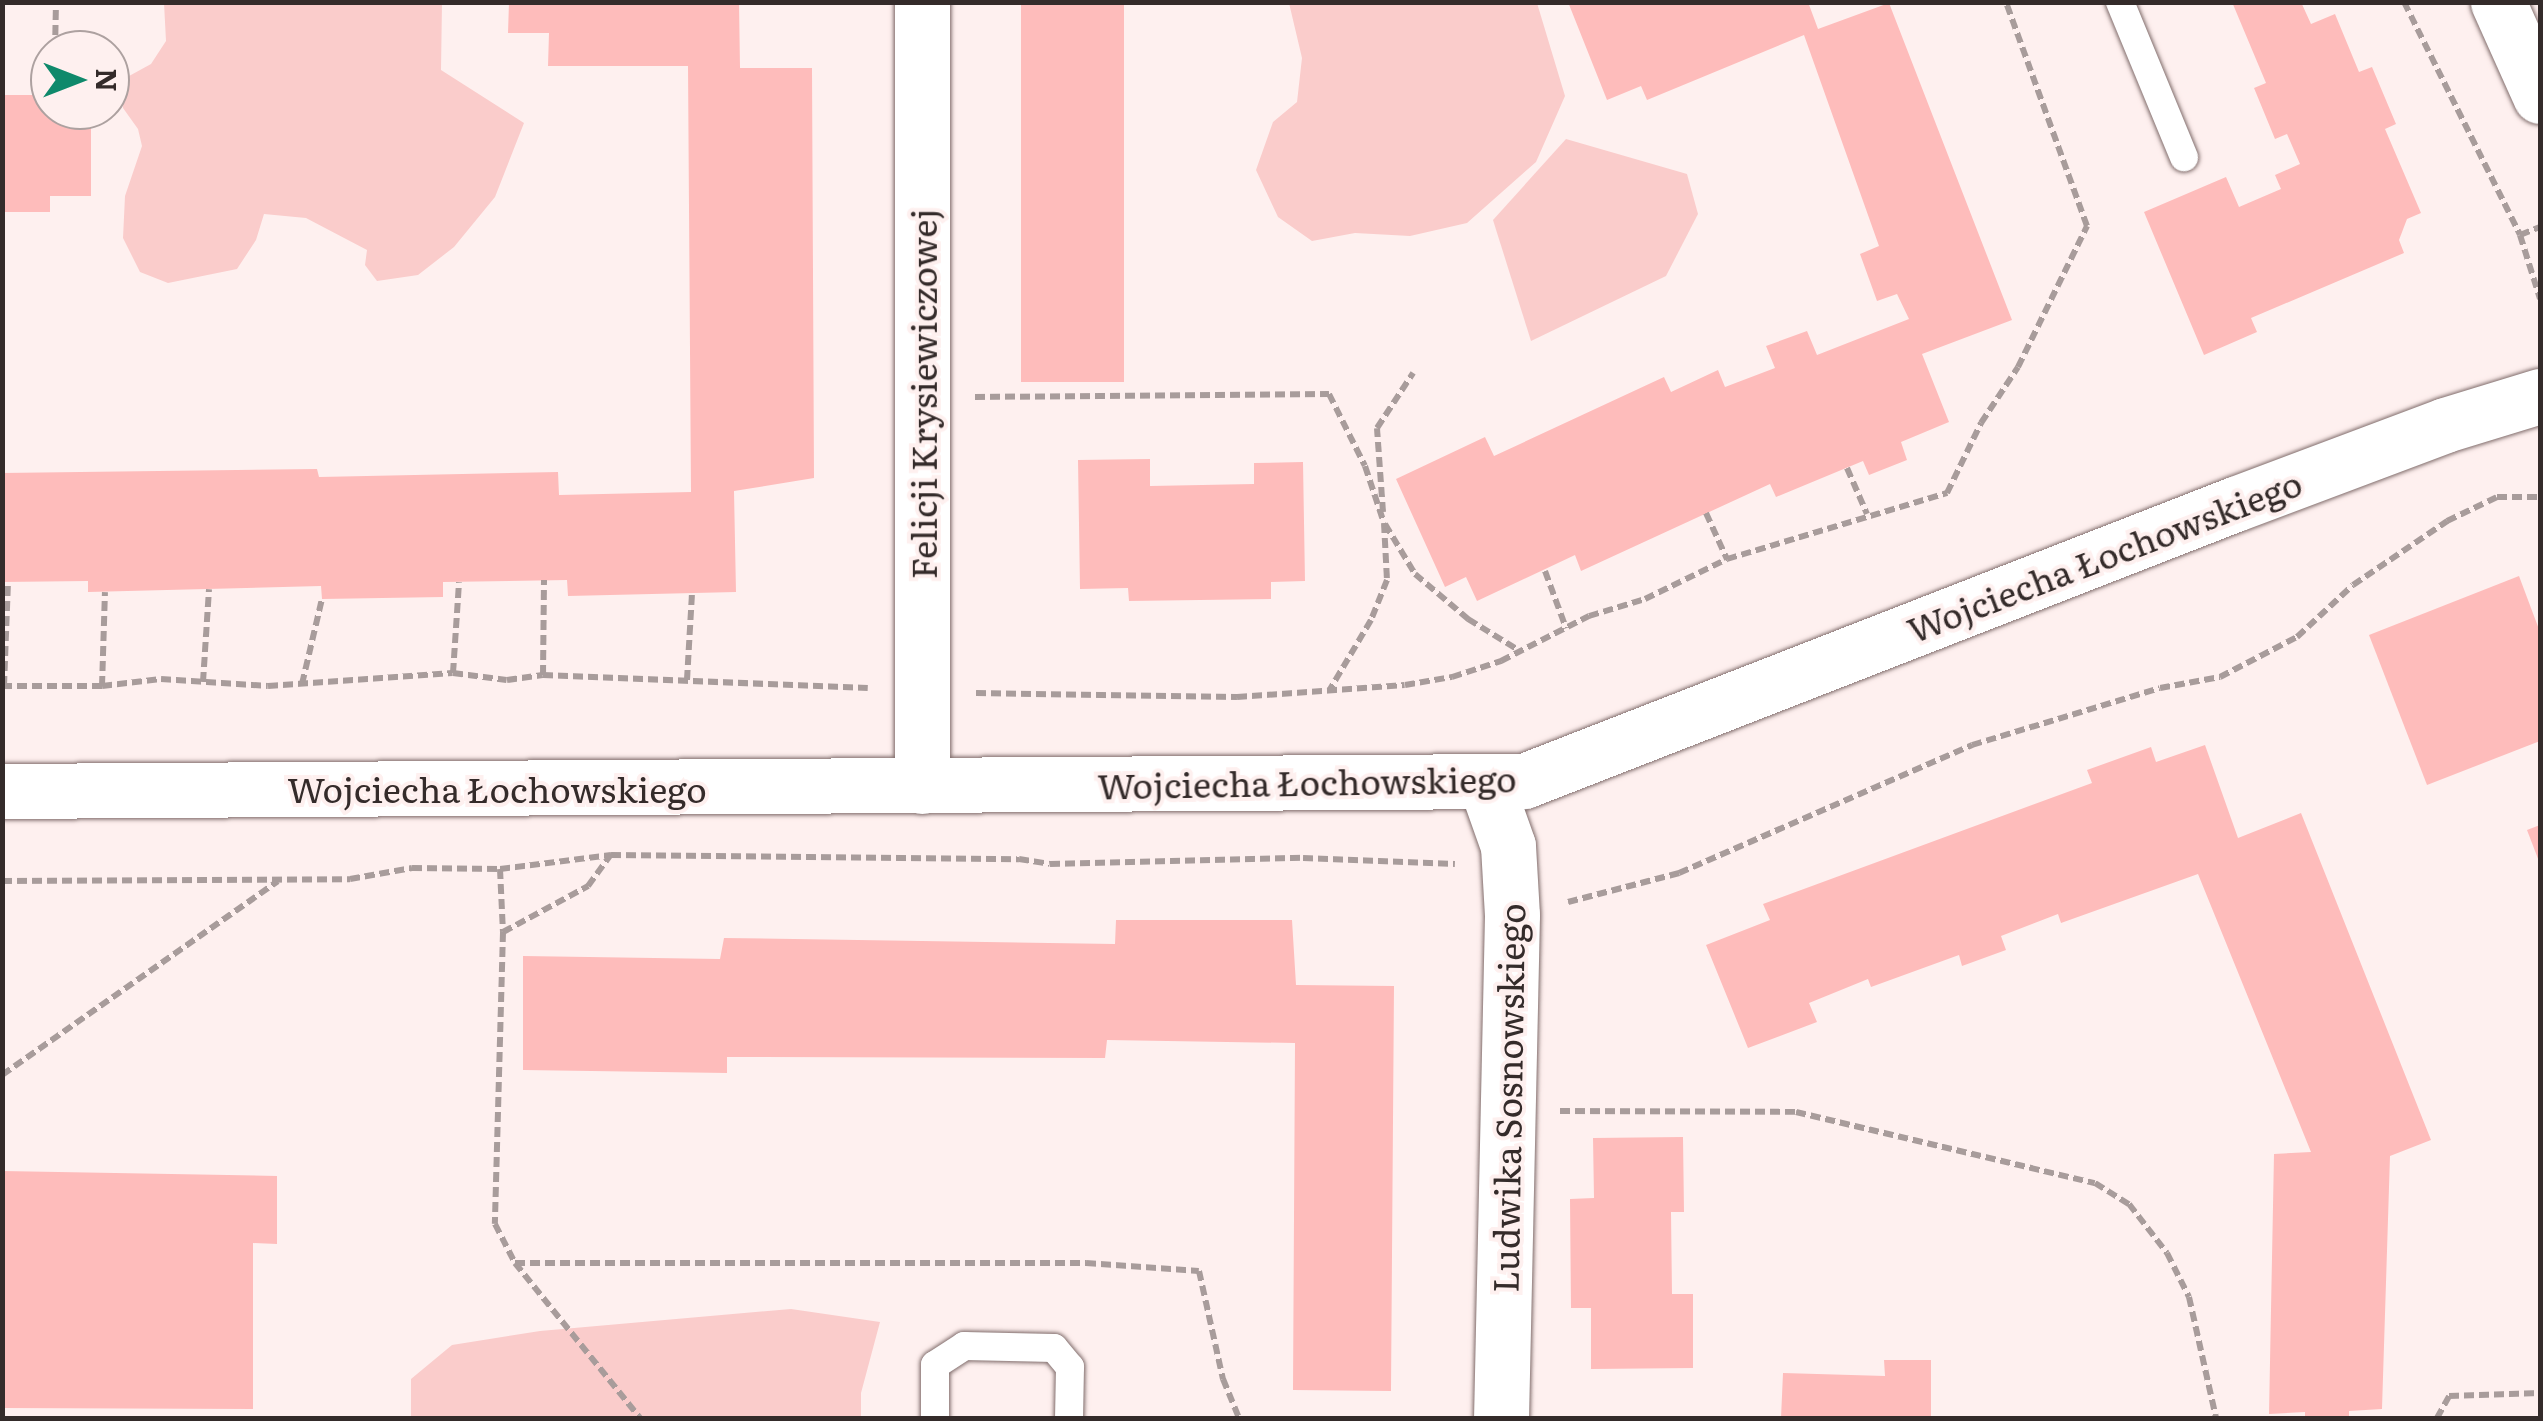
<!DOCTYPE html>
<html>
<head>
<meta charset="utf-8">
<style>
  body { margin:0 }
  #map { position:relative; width:2543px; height:1421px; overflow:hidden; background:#fef0ef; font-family:Literata,serif }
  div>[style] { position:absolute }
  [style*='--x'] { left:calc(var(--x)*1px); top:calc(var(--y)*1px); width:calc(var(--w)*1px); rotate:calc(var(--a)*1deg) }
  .green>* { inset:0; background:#facccb }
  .building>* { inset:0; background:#febcbb; transform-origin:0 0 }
  .path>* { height:6px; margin-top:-3px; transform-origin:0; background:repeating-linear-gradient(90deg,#a89c9b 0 10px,transparent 0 15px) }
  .roads { filter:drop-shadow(0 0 2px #816d6c) drop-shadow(0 0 2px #816d6c) }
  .lane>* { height:28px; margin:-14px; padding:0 14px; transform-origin:14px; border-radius:14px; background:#fff }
  .street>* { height:55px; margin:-27.5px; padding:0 27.5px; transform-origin:27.5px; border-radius:27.5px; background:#fff }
  .secondary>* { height:55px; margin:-27.5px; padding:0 27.5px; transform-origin:27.5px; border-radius:27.5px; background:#fff }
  span { translate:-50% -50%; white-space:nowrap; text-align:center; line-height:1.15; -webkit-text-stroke:8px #fef0ef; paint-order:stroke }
  .street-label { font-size:35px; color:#342b2a }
  .frame { position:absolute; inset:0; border:5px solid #342b2a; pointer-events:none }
  .north { position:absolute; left:30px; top:30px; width:100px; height:100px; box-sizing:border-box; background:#fef0ef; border:2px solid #ada1a0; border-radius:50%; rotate:90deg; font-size:28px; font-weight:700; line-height:40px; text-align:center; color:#342b2a }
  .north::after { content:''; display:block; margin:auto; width:35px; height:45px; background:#0f896b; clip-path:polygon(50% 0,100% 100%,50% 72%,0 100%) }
</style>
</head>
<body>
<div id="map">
  <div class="green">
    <i style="clip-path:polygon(164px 3px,442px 3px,441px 70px,524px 123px,495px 197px,454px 247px,418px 275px,377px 281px,365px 265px,367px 250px,306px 218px,264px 214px,256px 240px,237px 269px,168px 283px,140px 272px,123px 238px,125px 196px,142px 146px,138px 129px,123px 108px,120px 81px,151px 64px,166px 41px)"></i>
    <i style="clip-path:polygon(1289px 3px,1537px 3px,1565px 96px,1536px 162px,1467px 223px,1410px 236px,1355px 233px,1312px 241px,1278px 217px,1256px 170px,1273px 122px,1297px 102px,1302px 58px)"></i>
    <i style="clip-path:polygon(1566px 139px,1687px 174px,1698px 214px,1666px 276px,1531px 341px,1493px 220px)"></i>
    <i style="clip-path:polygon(791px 1309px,880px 1322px,861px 1393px,861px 1418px,411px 1418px,411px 1379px,452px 1345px,540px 1331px)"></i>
  </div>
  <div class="building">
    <i style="clip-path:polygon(509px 2px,739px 2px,740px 68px,812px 68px,814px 478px,734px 491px,736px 592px,568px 596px,567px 580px,443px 582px,443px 597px,322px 599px,321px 586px,88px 592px,88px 581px,2px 582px,2px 473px,317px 469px,319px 477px,558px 472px,559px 495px,691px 492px,688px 66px,548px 66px,549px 33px,508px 33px)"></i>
    <i style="left:1021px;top:2px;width:103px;height:380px"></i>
    <i style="clip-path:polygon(1568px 2px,1808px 2px,1818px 29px,1889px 3px,2012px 320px,1922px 354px,1949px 422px,1901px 442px,1907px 460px,1869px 475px,1863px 461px,1776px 497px,1770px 484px,1581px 571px,1575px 555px,1477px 601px,1466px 577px,1445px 587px,1396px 479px,1485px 437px,1494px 456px,1664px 377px,1671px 392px,1718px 370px,1725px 387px,1775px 368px,1766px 346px,1807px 331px,1817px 355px,1909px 319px,1897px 294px,1877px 301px,1860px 254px,1879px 246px,1804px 35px,1647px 100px,1641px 86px,1607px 100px)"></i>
    <i style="clip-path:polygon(2232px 2px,2301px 2px,2311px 24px,2335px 14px,2359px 72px,2372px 67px,2396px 124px,2385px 129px,2421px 213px,2407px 219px,2399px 240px,2404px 253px,2251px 318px,2257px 332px,2204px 355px,2144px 212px,2226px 177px,2239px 207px,2281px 189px,2275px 175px,2300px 164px,2287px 134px,2275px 139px,2254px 88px,2266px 83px)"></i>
    <i style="clip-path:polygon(2px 95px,50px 95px,50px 110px,91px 110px,91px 196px,50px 196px,50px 212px,2px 212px)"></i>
    <i style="clip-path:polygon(1150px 459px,1150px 486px,1254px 484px,1254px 463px,1303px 462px,1305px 581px,1271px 582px,1271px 599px,1129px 601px,1128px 588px,1080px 589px,1078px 460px)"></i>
    <i style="clip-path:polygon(2519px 576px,2540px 632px,2540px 741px,2427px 785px,2369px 635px)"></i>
    <i style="clip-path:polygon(2205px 745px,2238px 838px,2301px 813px,2431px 1140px,2390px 1156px,2382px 1409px,2349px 1411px,2349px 1418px,2305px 1418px,2305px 1412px,2269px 1414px,2274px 1154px,2311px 1152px,2198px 874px,2061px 923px,2058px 914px,2001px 936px,2006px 950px,1962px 966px,1959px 955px,1871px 987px,1868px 979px,1809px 1003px,1817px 1022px,1748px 1048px,1706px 945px,1770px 920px,1763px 904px,2092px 783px,2087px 770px,2151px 747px,2156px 762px)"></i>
    <i style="clip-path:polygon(2540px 825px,2540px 864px,2527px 830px)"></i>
    <i style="clip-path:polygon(1116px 920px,1292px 920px,1296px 985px,1394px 986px,1391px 1391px,1293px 1390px,1295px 1043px,1107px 1040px,1105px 1058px,727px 1057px,727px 1073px,523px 1070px,523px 956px,720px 959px,724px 938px,1115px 944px)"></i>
    <i style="clip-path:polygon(1683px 1137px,1684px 1212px,1671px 1212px,1672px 1294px,1693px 1294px,1693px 1368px,1591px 1369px,1591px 1308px,1571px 1308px,1570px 1199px,1594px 1198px,1593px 1138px)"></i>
    <i style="clip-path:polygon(2px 1171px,277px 1176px,277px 1244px,253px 1243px,253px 1409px,2px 1408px)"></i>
    <i style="clip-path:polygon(1884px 1360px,1931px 1360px,1931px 1418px,1781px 1418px,1783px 1373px,1885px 1376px)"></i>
  </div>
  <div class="path">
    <i style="--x:2404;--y:2;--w:260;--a:63.5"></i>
    <i style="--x:2520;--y:235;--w:67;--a:72.6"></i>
    <i style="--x:55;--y:50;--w:48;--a:-88.8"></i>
    <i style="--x:40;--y:95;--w:23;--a:-65"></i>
    <i style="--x:2520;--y:235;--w:22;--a:-22"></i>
    <i style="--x:975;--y:397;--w:354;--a:-0.5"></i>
    <i style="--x:1329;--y:394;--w:80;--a:63.4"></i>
    <i style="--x:1365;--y:466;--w:60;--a:71.6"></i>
    <i style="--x:1384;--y:523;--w:57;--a:87"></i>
    <i style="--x:1387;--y:580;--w:43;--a:111.8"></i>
    <i style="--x:1371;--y:620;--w:82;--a:120.6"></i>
    <i style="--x:1847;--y:468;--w:50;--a:66.5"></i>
    <i style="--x:1383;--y:512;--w:84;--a:-94.1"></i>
    <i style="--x:1377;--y:428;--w:66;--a:-56.8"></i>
    <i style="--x:1706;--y:513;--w:51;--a:65.5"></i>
    <i style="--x:1385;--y:524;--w:58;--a:59"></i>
    <i style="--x:1415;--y:574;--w:70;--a:40.3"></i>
    <i style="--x:1468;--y:619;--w:61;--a:31.6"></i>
    <i style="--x:1545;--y:571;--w:61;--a:69.8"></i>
    <i style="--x:453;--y:673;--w:91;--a:-86.2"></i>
    <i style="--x:543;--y:675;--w:95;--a:-89.4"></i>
    <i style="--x:687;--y:680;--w:87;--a:-86.7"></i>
    <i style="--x:203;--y:682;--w:93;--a:-86.3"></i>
    <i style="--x:302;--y:684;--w:87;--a:-76.8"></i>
    <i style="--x:2;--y:686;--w:100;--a:0"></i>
    <i style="--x:102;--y:686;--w:59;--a:-6.8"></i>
    <i style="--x:161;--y:679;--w:107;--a:3.7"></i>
    <i style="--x:268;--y:686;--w:185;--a:-4"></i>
    <i style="--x:453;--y:673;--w:54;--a:7.4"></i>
    <i style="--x:507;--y:680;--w:36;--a:-8"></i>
    <i style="--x:543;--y:675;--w:325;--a:2.3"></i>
    <i style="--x:4;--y:686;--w:104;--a:-87.8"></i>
    <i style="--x:102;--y:686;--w:94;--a:-88.2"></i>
    <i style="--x:976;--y:693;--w:261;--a:0.9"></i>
    <i style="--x:1237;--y:697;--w:168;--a:-4.1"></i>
    <i style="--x:1405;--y:685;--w:48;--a:-9.7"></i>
    <i style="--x:1452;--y:677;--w:52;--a:-18.1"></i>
    <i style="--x:1501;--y:661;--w:99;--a:-27.1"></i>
    <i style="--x:1589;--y:616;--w:59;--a:-16.9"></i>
    <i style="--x:1645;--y:599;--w:91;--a:-26"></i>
    <i style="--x:1727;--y:559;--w:230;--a:-16.7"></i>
    <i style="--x:1947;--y:493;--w:78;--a:-64.1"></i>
    <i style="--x:1981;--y:423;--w:67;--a:-56.5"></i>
    <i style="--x:2018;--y:367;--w:157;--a:-63.9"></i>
    <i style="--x:2087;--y:226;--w:238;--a:-109.9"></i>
    <i style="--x:500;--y:869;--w:63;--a:87.3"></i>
    <i style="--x:503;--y:932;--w:292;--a:91.6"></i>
    <i style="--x:495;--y:1224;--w:44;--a:62.9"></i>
    <i style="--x:515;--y:1263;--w:571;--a:0"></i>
    <i style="--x:1086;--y:1263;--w:113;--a:4"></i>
    <i style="--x:1199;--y:1271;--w:111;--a:77.5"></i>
    <i style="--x:1223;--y:1379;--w:42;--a:67.7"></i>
    <i style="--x:2;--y:881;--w:348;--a:-0.3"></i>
    <i style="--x:350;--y:879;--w:63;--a:-10.1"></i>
    <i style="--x:412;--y:868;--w:88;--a:0.7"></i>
    <i style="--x:500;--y:869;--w:112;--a:-7.2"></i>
    <i style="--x:611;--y:855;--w:408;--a:0.6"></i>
    <i style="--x:1019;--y:859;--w:31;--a:9"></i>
    <i style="--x:1050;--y:864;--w:253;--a:-1.4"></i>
    <i style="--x:1303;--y:858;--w:152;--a:2.3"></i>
    <i style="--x:1568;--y:902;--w:115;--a:-14.6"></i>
    <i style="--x:1679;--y:873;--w:320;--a:-23.6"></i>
    <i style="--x:1972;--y:745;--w:196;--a:-16.9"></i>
    <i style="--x:2160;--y:688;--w:61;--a:-10.4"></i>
    <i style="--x:2220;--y:677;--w:87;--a:-27.5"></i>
    <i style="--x:2297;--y:637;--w:76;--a:-42.9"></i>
    <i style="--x:2353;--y:585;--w:114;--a:-34.2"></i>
    <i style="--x:2447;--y:521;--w:55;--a:-25.6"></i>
    <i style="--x:2497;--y:497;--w:43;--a:0"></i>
    <i style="--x:503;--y:932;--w:97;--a:-28.4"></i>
    <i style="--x:588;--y:886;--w:37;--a:-54"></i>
    <i style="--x:2;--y:1075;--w:337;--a:-35.1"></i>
    <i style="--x:1560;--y:1111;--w:236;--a:0.2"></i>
    <i style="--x:1796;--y:1112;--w:307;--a:13.4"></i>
    <i style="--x:2095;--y:1183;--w:40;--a:32"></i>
    <i style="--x:2129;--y:1204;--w:62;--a:52.2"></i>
    <i style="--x:2167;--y:1253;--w:49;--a:63.4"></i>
    <i style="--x:2189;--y:1297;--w:124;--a:77.4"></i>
    <i style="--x:515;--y:1263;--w:199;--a:51.1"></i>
    <i style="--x:2437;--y:1418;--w:25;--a:-61"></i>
    <i style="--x:2449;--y:1396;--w:91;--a:-1.9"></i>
  </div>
  <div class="roads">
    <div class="lane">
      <i style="--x:2120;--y:2;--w:168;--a:67.6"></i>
      <i style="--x:935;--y:1418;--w:53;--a:-90"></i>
      <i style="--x:935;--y:1365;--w:35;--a:-33"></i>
      <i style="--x:964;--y:1346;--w:90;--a:1.3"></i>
      <i style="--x:1054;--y:1348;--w:25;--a:50"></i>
      <i style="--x:1070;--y:1367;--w:51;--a:91.1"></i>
    </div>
    <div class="street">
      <i style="--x:922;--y:2;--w:784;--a:90"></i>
      <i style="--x:1485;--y:781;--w:69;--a:70.5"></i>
      <i style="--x:1508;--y:846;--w:69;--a:86.7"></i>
      <i style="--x:1512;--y:915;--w:503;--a:91.25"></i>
      <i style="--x:2;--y:791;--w:1522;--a:-0.38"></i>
      <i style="--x:1524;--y:781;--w:763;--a:-21.29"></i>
      <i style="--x:2235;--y:504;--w:224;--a:-20.6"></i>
      <i style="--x:2445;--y:425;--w:99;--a:-17"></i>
    </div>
    <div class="secondary">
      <i style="--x:2498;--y:2;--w:103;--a:65.9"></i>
    </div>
  </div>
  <div class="street-label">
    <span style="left:922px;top:394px;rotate:-90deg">Felicji Krysiewiczowej</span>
    <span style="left:2104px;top:555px;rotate:-21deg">Wojciecha Łochowskiego</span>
    <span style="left:1307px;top:781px;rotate:-1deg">Wojciecha Łochowskiego</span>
    <span style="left:497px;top:788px">Wojciecha Łochowskiego</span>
    <span style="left:1507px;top:1098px;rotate:-89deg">Ludwika Sosnowskiego</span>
  </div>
  <div class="frame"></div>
  <div class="north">N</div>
</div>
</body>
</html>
